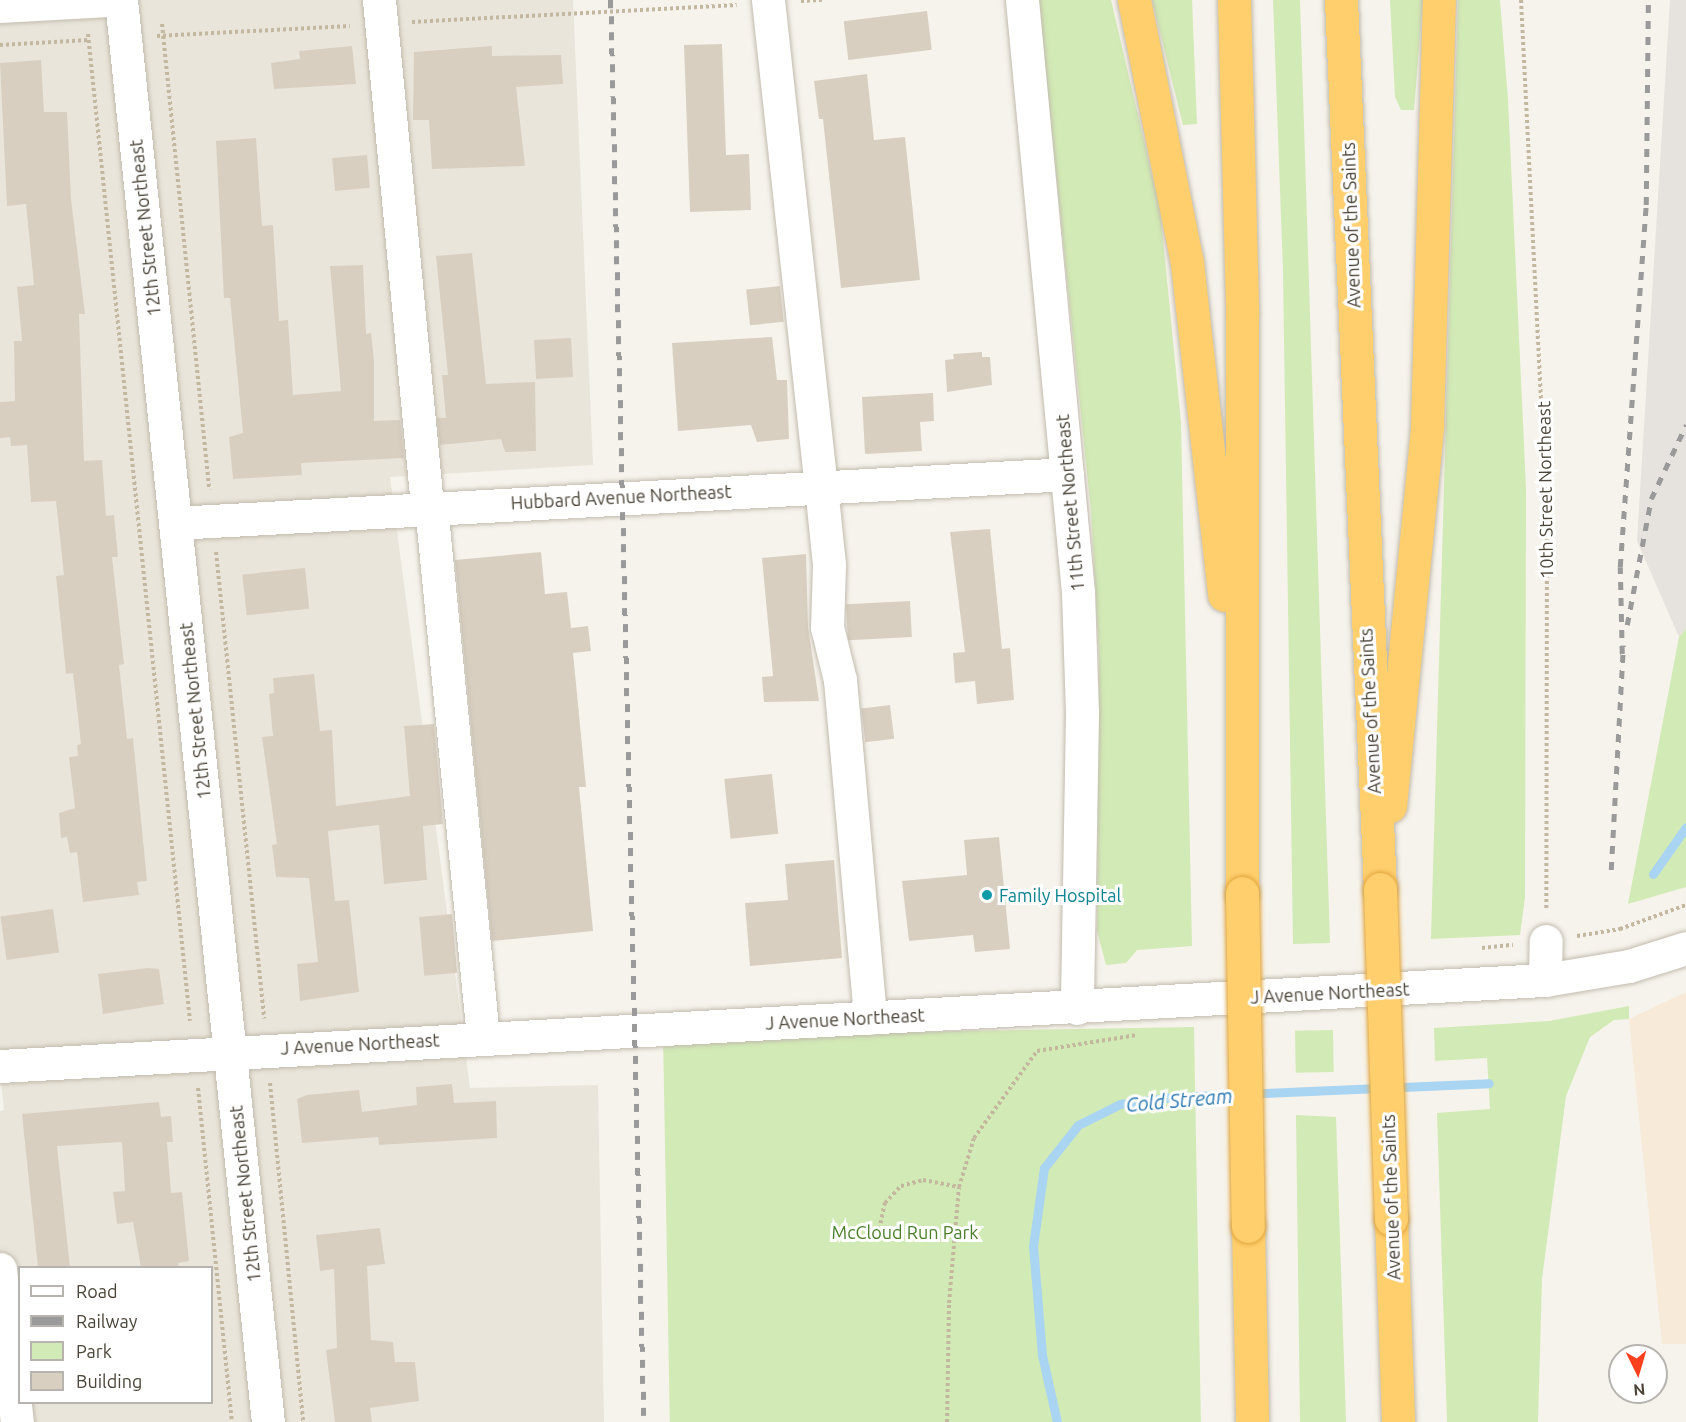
<!DOCTYPE html>
<html>
<head>
<meta charset="utf-8">
<style>
  body { margin:0 }
  #map { position:relative; width:1686px; height:1422px; overflow:hidden; background:#f6f3ec; font-family:Ubuntu,sans-serif }
  div>[style] { position:absolute }
  [style*='--x'] { left:calc(var(--x)*1px); top:calc(var(--y)*1px); width:calc(var(--w)*1px); rotate:calc(var(--a)*1deg) }
  .residential>* { inset:0; background:#eae5da }
  .commercial>* { inset:0; background:#f7ead8 }
  .industrial>* { inset:0; background:#e6e2dd }
  .green>* { inset:0; background:#d2eab5; transform-origin:0 0 }
  .stream>* { height:9px; margin:-4.5px; padding:0 4.5px; transform-origin:4.5px; border-radius:4.5px; background:#a9d4f2 }
  .building>* { inset:0; background:#d8cfc1; transform-origin:0 0 }
  .path>* { height:4px; margin-top:-2px; transform-origin:0; background:repeating-linear-gradient(90deg,#c4b79f 0 3px,transparent 0 6px) }
  .roads { filter:drop-shadow(0 0 2px #c2bbae) drop-shadow(0 0 2px #c2bbae) }
  .minor>* { height:33px; margin:-16.5px; padding:0 16.5px; transform-origin:16.5px; border-radius:16.5px; background:#fff }
  .highway>* { height:33px; margin:-16.5px; padding:0 16.5px; transform-origin:16.5px; border-radius:16.5px; background:#ffcf6e }
  .rail>* { height:4.5px; margin-top:-2.25px; transform-origin:0; background:repeating-linear-gradient(90deg,#9a9a9a 0 8px,transparent 0 16px) }
  .bridges { filter:drop-shadow(0 0 2px #e0a43c) drop-shadow(0 0 2px #e0a43c) }
  .highway-bridge>* { height:33px; margin:-16.5px; padding:0 16.5px; transform-origin:16.5px; border-radius:16.5px; background:#ffcf6e }
  .dots>* { width:16px; height:16px; translate:-50% -50%; box-sizing:border-box; border:3px solid #fff; border-radius:50% }
  span { translate:-50% -50%; white-space:nowrap; text-align:center; line-height:1.15; -webkit-text-stroke:6px #fff; paint-order:stroke }
  .street-label { font-size:18px; color:#4b4439 }
  .culture-label { font-size:18px; color:#0d838f }
  .left { translate:0 -50%; text-align:left }
  .park-label { font-size:18px; color:#4a7f2a }
  .water-label { font-size:20px; color:#2e7ab2; font-style:italic }
  .legend { position:absolute; left:18px; top:1266px; width:195px; height:138px; box-sizing:border-box; background:#fff; border:2px solid #b7b4b0; margin:0; padding:8px 10px; list-style:none; font-size:18px; color:#4b4439 }
  .legend li { display:flex; align-items:center; gap:12px; height:30px }
  .legend b { width:30px; border:2px solid #b7b4b0 }
  .north { position:absolute; left:1608px; top:1344px; width:60px; height:60px; box-sizing:border-box; background:#fff; border:2px solid #b7b4b0; border-radius:50%; rotate:175deg; font-size:16px; font-weight:700; line-height:24px; text-align:center; color:#4b4439 }
  .north::after { content:''; display:block; margin:auto; width:21px; height:27px; background:#fc3f1d; clip-path:polygon(50% 0,100% 100%,50% 72%,0 100%) }
</style>
</head>
<body>
<div id="map">
  <div class="residential">
    <i style="clip-path:polygon(evenodd,0 0,573px 0,593px 465px,390px 477px,470px 1088px,598px 1085px,604px 1422px,0 1422px,0 1111px,4px 1110px,0 1071px,0 0,20px 1268px,212px 1268px,212px 1402px,20px 1402px,20px 1268px)"></i>
  </div>
  <div class="commercial">
    <i style="clip-path:polygon(1686px 992px,1686px 1344px,1662px 1344px,1629px 1019px)"></i>
  </div>
  <div class="industrial">
    <i style="clip-path:polygon(1670px 0,1686px 0,1686px 628px,1679px 637px,1637px 541px)"></i>
  </div>
  <div class="green">
    <i style="clip-path:polygon(1038px 0,1111px 0,1160px 209px,1181px 422px,1192px 946px,1137px 950px,1126px 963px,1106px 965px,1097px 931px,1099px 653px,1091px 511px)"></i>
    <i style="clip-path:polygon(1152px 0,1192px 0,1197px 124px,1183px 125px)"></i>
    <i style="clip-path:polygon(1273px 0,1300px 0,1330px 943px,1293px 944px,1283px 271px)"></i>
    <i style="clip-path:polygon(1390px 0,1423px 0,1414px 110px,1401px 110px,1395px 97px)"></i>
    <i style="clip-path:polygon(1458px 0,1500px 0,1508px 99px,1526px 488px,1525px 897px,1520px 935px,1431px 939px)"></i>
    <i style="clip-path:polygon(1686px 628px,1686px 887px,1628px 904px,1679px 637px)"></i>
    <i style="clip-path:polygon(1629px 1006px,1629px 1019px,1614px 1020px,1590px 1037px,1566px 1096px,1542px 1279px,1538px 1422px,1447px 1422px,1437px 1113px,1490px 1109px,1487px 1058px,1435px 1061px,1434px 1028px,1549px 1021px)"></i>
    <i style="left:1194px;top:1027px;width:395px;height:531px;rotate:89deg"></i>
    <i style="left:1333px;top:1030px;width:42px;height:38px;rotate:89deg"></i>
    <i style="clip-path:polygon(1296px 1115px,1336px 1117px,1346px 1422px,1300px 1422px)"></i>
  </div>
  <div class="stream">
    <i style="--x:1653;--y:874;--w:57;--a:-54.9"></i>
    <i style="--x:1057;--y:1422;--w:69;--a:-102.6"></i>
    <i style="--x:1042;--y:1355;--w:109;--a:-94.7"></i>
    <i style="--x:1033;--y:1246;--w:79;--a:-82"></i>
    <i style="--x:1044;--y:1168;--w:55;--a:-51.7"></i>
    <i style="--x:1078;--y:1125;--w:47;--a:-26.6"></i>
    <i style="--x:1120;--y:1104;--w:53;--a:-7.5"></i>
    <i style="--x:1173;--y:1097;--w:316;--a:-2.5"></i>
  </div>
  <div class="building">
    <i style="left:927px;top:11px;width:39px;height:84px;rotate:83deg"></i>
    <i style="clip-path:polygon(722px 44px,726px 155px,749px 154px,751px 210px,690px 212px,684px 45px)"></i>
    <i style="clip-path:polygon(352px 46px,356px 84px,274px 89px,271px 63px,300px 59px,299px 51px)"></i>
    <i style="clip-path:polygon(492px 46px,492px 56px,561px 55px,563px 84px,516px 87px,525px 166px,432px 169px,429px 120px,413px 120px,414px 52px)"></i>
    <i style="clip-path:polygon(41px 60px,44px 112px,67px 112px,71px 199px,85px 314px,79px 314px,84px 461px,102px 460px,106px 516px,114px 515px,118px 557px,112px 557px,124px 664px,119px 665px,127px 739px,133px 738px,147px 881px,137px 882px,139px 895px,83px 902px,77px 852px,70px 853px,67px 837px,61px 838px,59px 813px,75px 808px,69px 757px,78px 756px,77px 745px,81px 744px,73px 673px,66px 674px,56px 576px,64px 575px,56px 501px,31px 502px,27px 445px,11px 446px,10px 437px,0 438px,0 402px,15px 401px,14px 341px,22px 341px,17px 287px,34px 285px,26px 204px,7px 206px,0 63px)"></i>
    <i style="clip-path:polygon(867px 74px,874px 140px,905px 137px,920px 280px,841px 288px,823px 119px,819px 119px,814px 81px)"></i>
    <i style="clip-path:polygon(256px 138px,262px 226px,273px 225px,279px 321px,288px 320px,293px 395px,341px 391px,330px 266px,363px 265px,366px 334px,371px 333px,374px 361px,374px 421px,400px 420px,404px 458px,301px 463px,302px 475px,233px 479px,229px 437px,243px 433px,230px 298px,224px 298px,216px 141px)"></i>
    <i style="left:367px;top:155px;width:33px;height:35px;rotate:85deg"></i>
    <i style="clip-path:polygon(472px 253px,486px 384px,535px 382px,536px 451px,505px 452px,501px 439px,440px 445px,437px 418px,446px 418px,442px 375px,448px 375px,436px 256px)"></i>
    <i style="left:780px;top:286px;width:36px;height:34px;rotate:84deg"></i>
    <i style="clip-path:polygon(772px 337px,777px 380px,787px 380px,789px 439px,757px 442px,751px 425px,678px 431px,672px 343px)"></i>
    <i style="left:571px;top:338px;width:39px;height:37px;rotate:87deg"></i>
    <i style="clip-path:polygon(982px 352px,982px 357px,990px 357px,992px 385px,947px 392px,945px 360px,954px 359px,953px 354px)"></i>
    <i style="clip-path:polygon(933px 393px,934px 421px,920px 422px,922px 451px,865px 454px,862px 397px)"></i>
    <i style="clip-path:polygon(990px 529px,1002px 649px,1010px 648px,1014px 700px,977px 704px,975px 681px,955px 683px,953px 653px,965px 652px,950px 532px)"></i>
    <i style="clip-path:polygon(541px 552px,545px 594px,567px 592px,571px 628px,588px 626px,591px 651px,573px 653px,586px 787px,579px 787px,593px 931px,492px 941px,455px 560px)"></i>
    <i style="clip-path:polygon(806px 554px,808px 627px,819px 701px,764px 702px,762px 677px,773px 676px,762px 558px)"></i>
    <i style="left:305px;top:568px;width:41px;height:63px;rotate:84deg"></i>
    <i style="left:910px;top:601px;width:36px;height:64px;rotate:87deg"></i>
    <i style="clip-path:polygon(314px 674px,320px 731px,332px 730px,336px 806px,410px 796px,404px 726px,434px 724px,443px 824px,423px 826px,427px 880px,384px 884px,379px 825px,328px 831px,335px 901px,349px 900px,359px 992px,300px 1001px,297px 964px,318px 962px,309px 878px,276px 877px,272px 845px,277px 844px,262px 737px,273px 736px,269px 694px,274px 693px,273px 678px)"></i>
    <i style="left:890px;top:705px;width:34px;height:29px;rotate:83deg"></i>
    <i style="left:772px;top:774px;width:60px;height:48px;rotate:84deg"></i>
    <i style="clip-path:polygon(999px 837px,1010px 949px,975px 952px,973px 935px,909px 941px,902px 881px,967px 875px,964px 840px)"></i>
    <i style="clip-path:polygon(834px 860px,842px 958px,750px 966px,745px 903px,788px 900px,785px 864px)"></i>
    <i style="left:53px;top:909px;width:44px;height:53px;rotate:82deg"></i>
    <i style="left:452px;top:914px;width:59px;height:33px;rotate:85deg"></i>
    <i style="clip-path:polygon(148px 968px,159px 969px,164px 1004px,103px 1014px,98px 974px)"></i>
    <i style="clip-path:polygon(452px 1084px,454px 1103px,496px 1101px,497px 1138px,379px 1145px,378px 1137px,302px 1143px,297px 1099px,307px 1095px,359px 1090px,362px 1112px,417px 1105px,416px 1087px)"></i>
    <i style="clip-path:polygon(159px 1102px,161px 1117px,171px 1116px,173px 1142px,167px 1142px,171px 1193px,182px 1192px,189px 1261px,178px 1263px,179px 1268px,141px 1268px,133px 1222px,117px 1224px,113px 1192px,125px 1191px,122px 1142px,57px 1146px,70px 1268px,38px 1268px,22px 1114px)"></i>
    <i style="clip-path:polygon(380px 1228px,385px 1264px,367px 1266px,371px 1340px,393px 1342px,395px 1362px,415px 1362px,419px 1401px,370px 1408px,372px 1422px,335px 1422px,326px 1350px,337px 1348px,334px 1269px,320px 1271px,316px 1235px)"></i>
  </div>
  <div class="path">
    <i style="--x:1521;--y:0;--w:522;--a:87.14"></i>
    <i style="--x:1547;--y:521;--w:389;--a:90.1"></i>
    <i style="--x:801;--y:1;--w:22;--a:-3"></i>
    <i style="--x:412;--y:22;--w:325;--a:-3"></i>
    <i style="--x:162;--y:24;--w:468;--a:84.2"></i>
    <i style="--x:88;--y:34;--w:992;--a:84.1"></i>
    <i style="--x:157;--y:36;--w:193;--a:-3"></i>
    <i style="--x:0;--y:45;--w:89;--a:-3.2"></i>
    <i style="--x:216;--y:552;--w:469;--a:84.1"></i>
    <i style="--x:1577;--y:936;--w:44;--a:-9.2"></i>
    <i style="--x:1620;--y:929;--w:70;--a:-20"></i>
    <i style="--x:1482;--y:948;--w:31;--a:-6"></i>
    <i style="--x:270;--y:1083;--w:341;--a:84.4"></i>
    <i style="--x:198;--y:1088;--w:336;--a:84.2"></i>
    <i style="--x:878;--y:1235;--w:33;--a:-78"></i>
    <i style="--x:885;--y:1203;--w:23;--a:-47"></i>
    <i style="--x:901;--y:1186;--w:23;--a:-15"></i>
    <i style="--x:923;--y:1180;--w:37;--a:11"></i>
    <i style="--x:947;--y:1422;--w:119;--a:-89"></i>
    <i style="--x:949;--y:1303;--w:116;--a:-85.1"></i>
    <i style="--x:959;--y:1187;--w:51;--a:-73"></i>
    <i style="--x:974;--y:1138;--w:107;--a:-54.1"></i>
    <i style="--x:1037;--y:1051;--w:101;--a:-9.1"></i>
  </div>
  <div class="roads">
    <div class="minor">
      <i style="--x:121;--y:0;--w:1430;--a:84.1"></i>
      <i style="--x:379;--y:0;--w:508;--a:84.58"></i>
      <i style="--x:768;--y:0;--w:490;--a:83.8"></i>
      <i style="--x:821;--y:487;--w:78;--a:84.1"></i>
      <i style="--x:829;--y:565;--w:62;--a:91.8"></i>
      <i style="--x:827;--y:627;--w:55;--a:76.2"></i>
      <i style="--x:840;--y:680;--w:339;--a:84.9"></i>
      <i style="--x:1022;--y:0;--w:595;--a:84.6"></i>
      <i style="--x:1078;--y:592;--w:121;--a:88.1"></i>
      <i style="--x:1082;--y:713;--w:295;--a:91"></i>
      <i style="--x:0;--y:6;--w:106;--a:-3.2"></i>
      <i style="--x:431;--y:506;--w:534;--a:84.41"></i>
      <i style="--x:175;--y:523;--w:893;--a:-3.14"></i>
      <i style="--x:1545;--y:980;--w:39;--a:-89"></i>
      <i style="--x:0;--y:1066;--w:1547;--a:-3.19"></i>
      <i style="--x:1545;--y:980;--w:85;--a:-9.5"></i>
      <i style="--x:1629;--y:966;--w:60;--a:-17.5"></i>
      <i style="--x:0;--y:1269;--w:154;--a:83.7"></i>
    </div>
    <div class="highway">
      <i style="--x:1134;--y:0;--w:268;--a:78.6"></i>
      <i style="--x:1187;--y:263;--w:334;--a:83.6"></i>
      <i style="--x:1234;--y:0;--w:315;--a:88.5"></i>
      <i style="--x:1242;--y:315;--w:578;--a:90"></i>
      <i style="--x:1341;--y:0;--w:890;--a:87.49"></i>
      <i style="--x:1390;--y:806;--w:382;--a:-84.4"></i>
      <i style="--x:1427;--y:426;--w:426;--a:-88.4"></i>
      <i style="--x:1391;--y:1219;--w:203;--a:88"></i>
      <i style="--x:1248;--y:1226;--w:196;--a:88.8"></i>
    </div>
  </div>
  <div class="rail">
    <i style="--x:611;--y:0;--w:1422;--a:88.67"></i>
    <i style="--x:1627;--y:625;--w:128;--a:-79.2"></i>
    <i style="--x:1651;--y:499;--w:82;--a:-64.7"></i>
    <i style="--x:1622;--y:654;--w:87;--a:-91.3"></i>
    <i style="--x:1620;--y:567;--w:363;--a:-85.9"></i>
    <i style="--x:1646;--y:205;--w:205;--a:-89.4"></i>
    <i style="--x:1611;--y:870;--w:225;--a:-86.9"></i>
  </div>
  <div class="bridges">
    <div class="highway-bridge">
      <i style="--x:1380;--y:889;--w:330;--a:88.1"></i>
      <i style="--x:1242;--y:893;--w:333;--a:89"></i>
    </div>
  </div>
  <div class="dots">
    <i style="left:987px;top:895px;background:#0f9aa8"></i>
  </div>
  <div class="street-label">
    <span style="left:1351px;top:225px;rotate:-92deg">Avenue of the Saints</span>
    <span style="left:145px;top:228px;rotate:-96deg">12th Street Northeast</span>
    <span style="left:1545px;top:490px;rotate:-91deg">10th Street Northeast</span>
    <span style="left:621px;top:497px;rotate:-3deg">Hubbard Avenue Northeast</span>
    <span style="left:1070px;top:503px;rotate:-95deg">11th Street Northeast</span>
    <span style="left:195px;top:711px;rotate:-96deg">12th Street Northeast</span>
    <span style="left:1370px;top:711px;rotate:-93deg">Avenue of the Saints</span>
    <span style="left:1330px;top:993px;rotate:-3deg">J Avenue Northeast</span>
    <span style="left:845px;top:1019px;rotate:-3deg">J Avenue Northeast</span>
    <span style="left:360px;top:1044px;rotate:-3deg">J Avenue Northeast</span>
    <span style="left:245px;top:1194px;rotate:-96deg">12th Street Northeast</span>
    <span style="left:1391px;top:1197px;rotate:-92deg">Avenue of the Saints</span>
  </div>
  <div class="culture-label">
    <span class="left" style="left:999px;top:895px">Family Hospital</span>
  </div>
  <div class="park-label">
    <span style="left:905px;top:1232px">McCloud Run Park</span>
  </div>
  <div class="water-label">
    <span style="left:1179px;top:1100px;rotate:-5deg">Cold Stream</span>
  </div>
  <ul class="legend">
  <li><b style="height:8px;background:#fff"></b>Road</li>
  <li><b style="height:8px;background:#9a9a9a"></b>Railway</li>
  <li><b style="height:16px;background:#d2eab5"></b>Park</li>
  <li><b style="height:16px;background:#d8cfc1"></b>Building</li>
  </ul>
  <div class="north">N</div>
</div>
</body>
</html>
